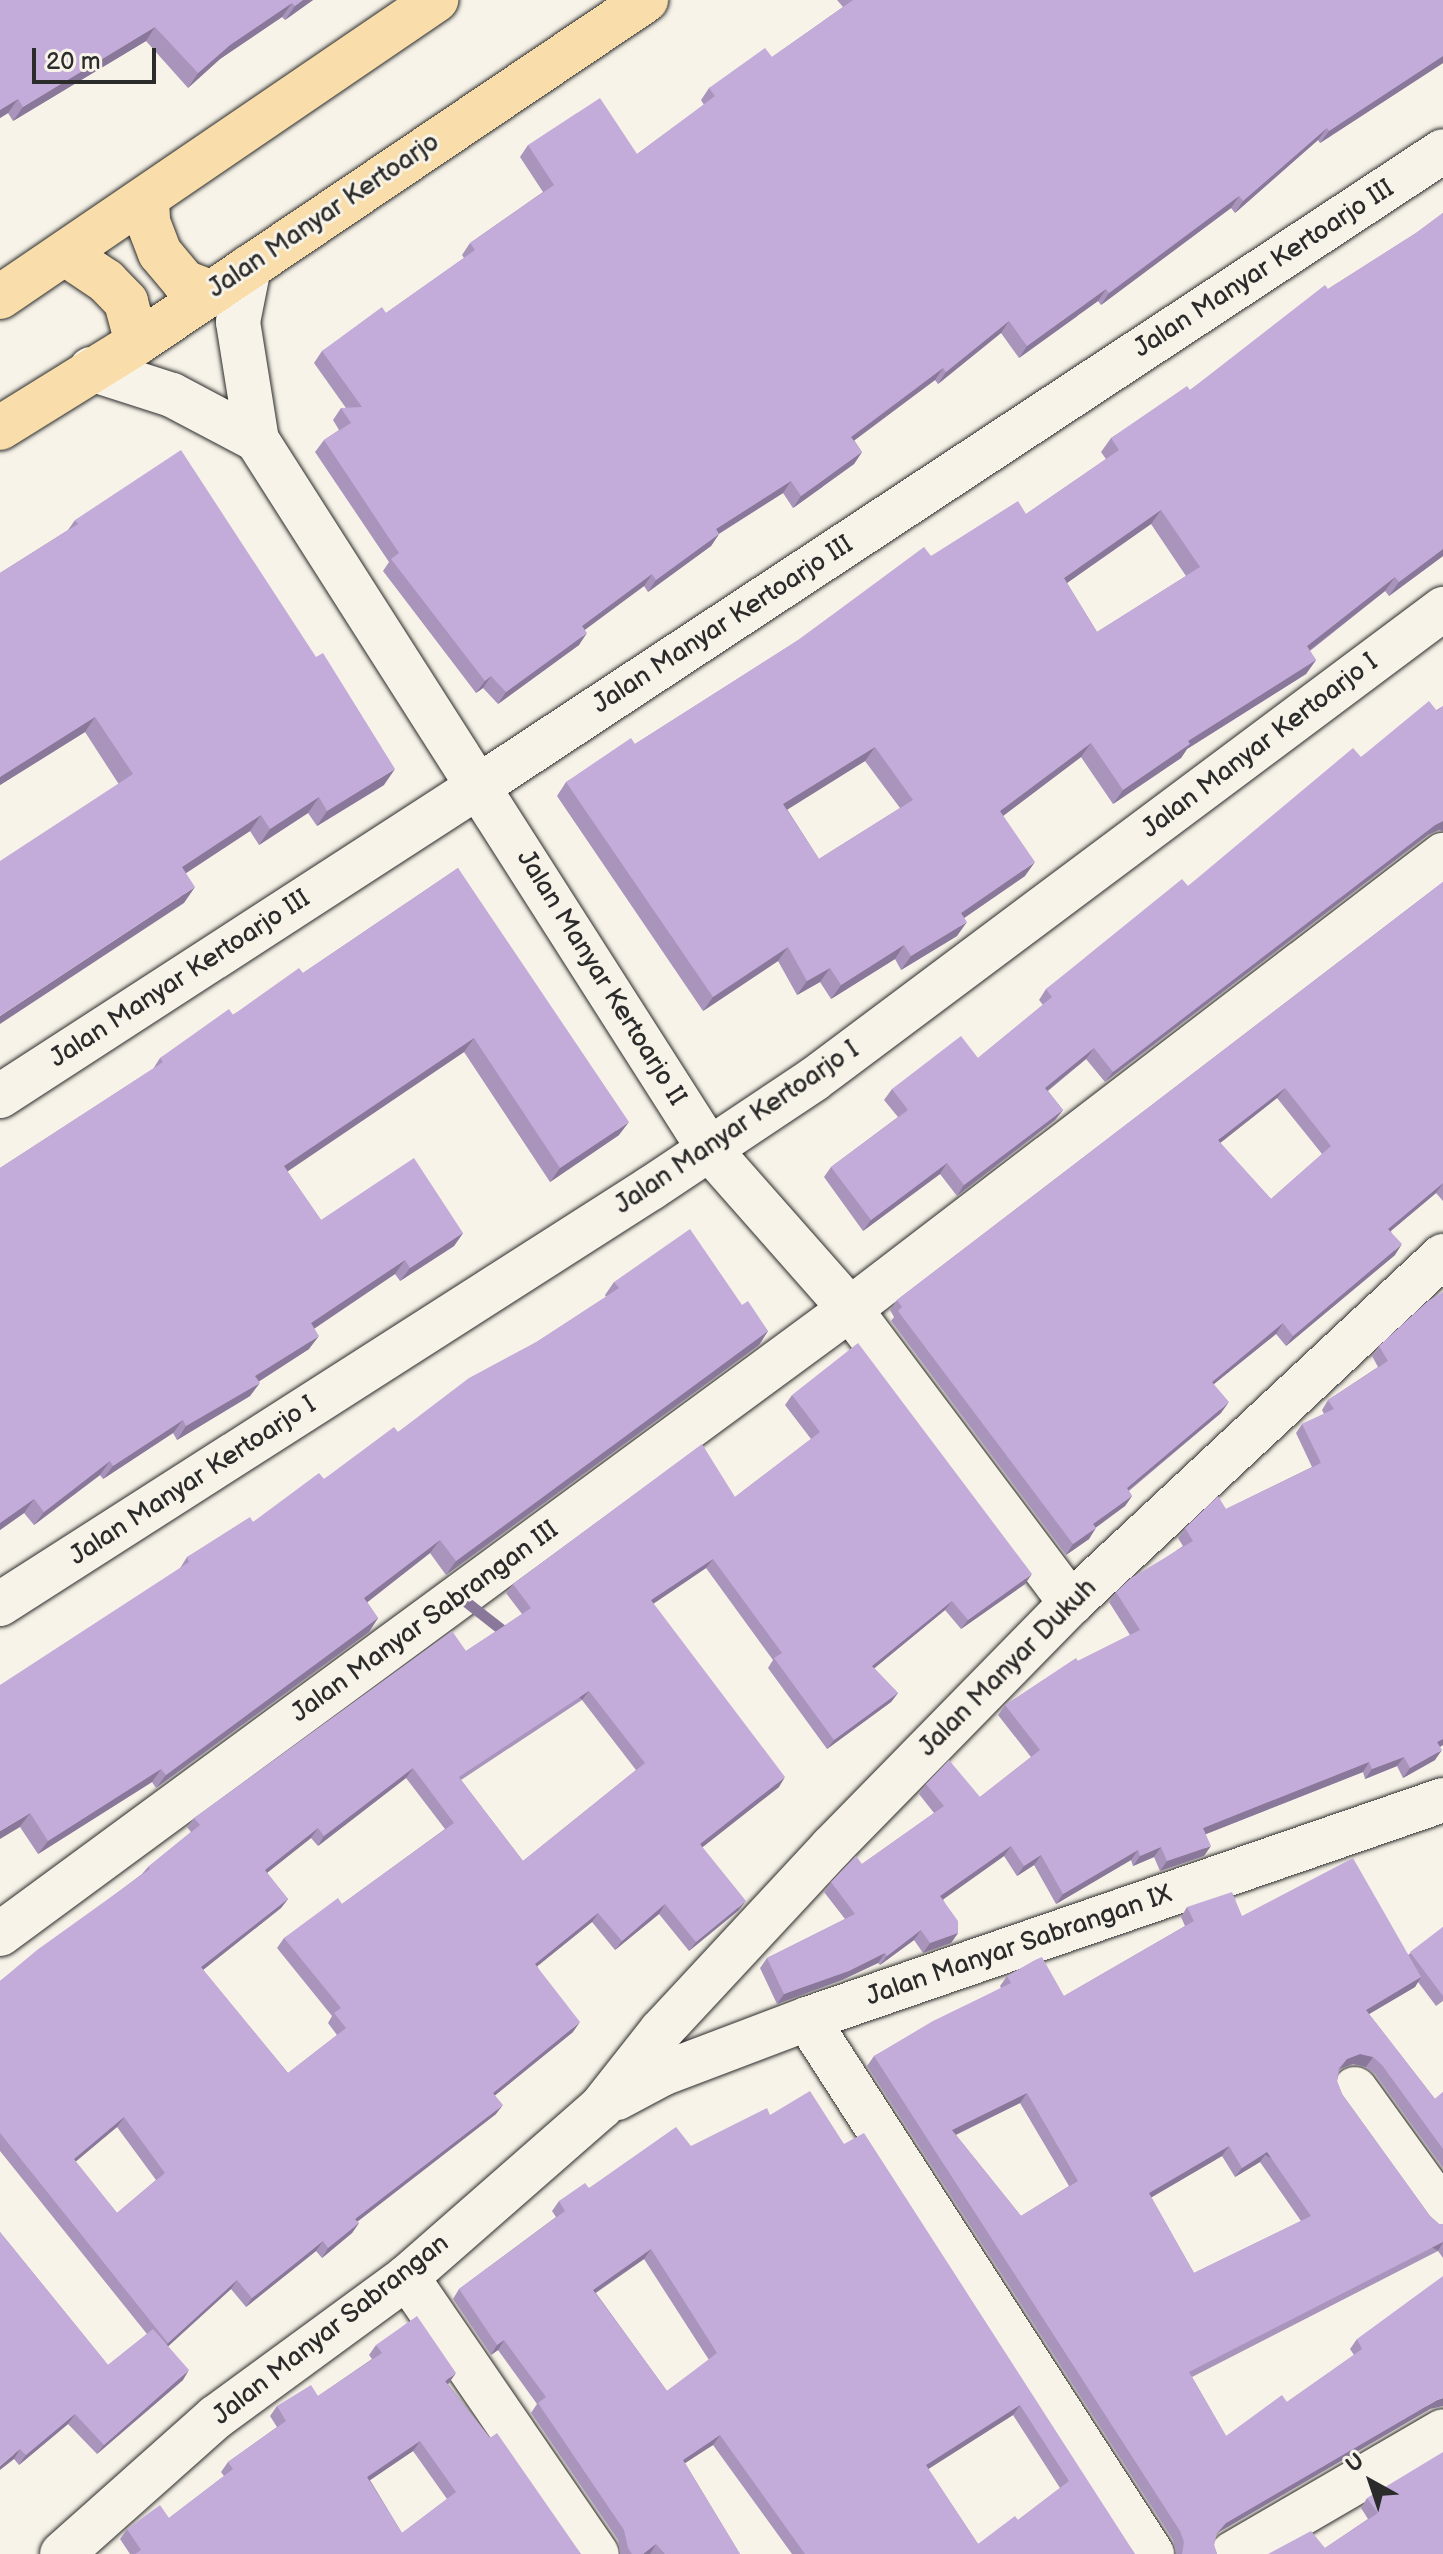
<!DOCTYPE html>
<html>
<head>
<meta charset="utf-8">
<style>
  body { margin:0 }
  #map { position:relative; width:1443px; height:2554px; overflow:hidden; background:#f7f3e8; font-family:"Balsamiq Sans",sans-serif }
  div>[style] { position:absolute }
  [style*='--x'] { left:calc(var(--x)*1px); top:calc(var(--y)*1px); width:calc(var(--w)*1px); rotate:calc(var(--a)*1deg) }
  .roads { filter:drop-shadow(0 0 2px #2b2b2b) drop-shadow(0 0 2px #2b2b2b) }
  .minor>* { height:44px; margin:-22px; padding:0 22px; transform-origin:22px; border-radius:22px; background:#f7f3e8 }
  .major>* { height:44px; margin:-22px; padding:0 22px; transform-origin:22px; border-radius:22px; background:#f9deab }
  .wall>* { inset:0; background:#a994bb }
  .shaded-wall>* { inset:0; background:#897899; transform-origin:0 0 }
  .building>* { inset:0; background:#c4acda }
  span { translate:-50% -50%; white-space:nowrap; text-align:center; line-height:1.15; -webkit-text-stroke:6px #f7f3e8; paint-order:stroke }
  .street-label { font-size:26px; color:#2b2b2b }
  .north { position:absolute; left:1331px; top:2442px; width:80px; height:80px; -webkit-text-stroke:6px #f7f3e8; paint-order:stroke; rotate:320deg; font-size:22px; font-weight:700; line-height:32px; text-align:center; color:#2b2b2b }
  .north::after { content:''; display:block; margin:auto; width:28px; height:36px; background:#2b2b2b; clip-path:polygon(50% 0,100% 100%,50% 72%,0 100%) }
  .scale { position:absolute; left:32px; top:48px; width:124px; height:36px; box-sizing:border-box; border:4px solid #2b2b2b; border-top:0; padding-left:10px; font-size:24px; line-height:28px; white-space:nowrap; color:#2b2b2b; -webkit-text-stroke:6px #f7f3e8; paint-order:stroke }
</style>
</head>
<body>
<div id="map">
  <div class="roads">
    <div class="minor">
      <i style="--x:249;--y:267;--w:56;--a:101.3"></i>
      <i style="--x:238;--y:322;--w:120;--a:80.9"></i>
      <i style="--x:257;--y:440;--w:841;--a:57.48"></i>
      <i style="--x:709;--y:1149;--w:213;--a:48.6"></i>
      <i style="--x:850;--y:1309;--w:368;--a:53.1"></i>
      <i style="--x:91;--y:369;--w:85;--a:17.8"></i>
      <i style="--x:172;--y:395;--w:96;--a:27.9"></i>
      <i style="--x:0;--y:1096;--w:571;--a:-32.91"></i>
      <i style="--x:479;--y:786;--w:1154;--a:-33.37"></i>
      <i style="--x:0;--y:1604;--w:773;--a:-32.58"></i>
      <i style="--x:651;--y:1188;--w:195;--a:-33.7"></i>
      <i style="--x:813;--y:1080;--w:787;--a:-36.78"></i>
      <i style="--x:0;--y:1934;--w:1055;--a:-36.33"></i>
      <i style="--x:850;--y:1309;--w:747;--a:-37.44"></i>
      <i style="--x:807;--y:2019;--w:637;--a:57.18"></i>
      <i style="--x:1355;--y:2089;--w:150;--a:54.2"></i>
      <i style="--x:617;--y:2098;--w:51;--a:-28.1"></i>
      <i style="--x:662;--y:2074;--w:155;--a:-20.8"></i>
      <i style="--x:807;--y:2019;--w:673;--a:-19"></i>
      <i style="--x:407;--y:2277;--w:336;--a:55.6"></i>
      <i style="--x:62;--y:2554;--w:206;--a:-41.7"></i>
      <i style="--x:216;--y:2417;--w:237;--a:-36.2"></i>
      <i style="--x:407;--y:2277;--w:258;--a:-41.2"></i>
      <i style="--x:601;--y:2107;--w:97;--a:-51.7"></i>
      <i style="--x:661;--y:2031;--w:251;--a:-47.1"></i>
      <i style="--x:832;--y:1847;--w:342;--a:-45.6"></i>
      <i style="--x:1071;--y:1603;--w:509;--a:-43.01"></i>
      <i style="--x:1232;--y:2554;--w:244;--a:-30.2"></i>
    </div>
    <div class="major">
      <i style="--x:147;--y:200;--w:22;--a:87"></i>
      <i style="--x:148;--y:222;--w:33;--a:69"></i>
      <i style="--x:160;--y:253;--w:38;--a:50"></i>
      <i style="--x:184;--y:282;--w:28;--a:21"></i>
      <i style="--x:67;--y:255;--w:47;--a:33.7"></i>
      <i style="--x:106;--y:281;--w:29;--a:46"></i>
      <i style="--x:126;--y:302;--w:42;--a:75"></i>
      <i style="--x:0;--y:297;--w:528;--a:-34.26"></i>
      <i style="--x:0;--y:428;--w:161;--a:-31.8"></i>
      <i style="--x:137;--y:343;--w:614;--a:-33.97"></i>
    </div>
  </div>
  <div class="wall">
    <i style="clip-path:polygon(0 0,313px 0,285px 20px,282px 17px,220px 59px,188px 88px,146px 41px,13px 121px,8px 113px,0 118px)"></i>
    <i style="clip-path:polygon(837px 0,1443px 0,1443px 63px,1320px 143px,1318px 140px,1235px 213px,1231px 208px,1101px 305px,1098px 301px,1019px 358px,1001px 333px,938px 384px,935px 380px,854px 440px,862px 452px,854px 464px,793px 508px,783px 493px,719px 534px,711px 546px,648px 592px,644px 586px,585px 629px,579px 645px,498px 704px,483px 688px,476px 693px,383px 571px,389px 562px,315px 452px,324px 440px,339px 430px,333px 420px,341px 408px,346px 408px,314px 363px,322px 351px,386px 313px,464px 258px,462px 255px,470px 243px,543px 192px,520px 157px,528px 145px,637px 154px,704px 105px,701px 100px,709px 88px,772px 57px,843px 7px)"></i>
    <i style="clip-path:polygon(evenodd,1443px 213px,1443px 556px,1389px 596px,1385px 591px,1310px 651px,1316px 660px,1306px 674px,1187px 749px,1181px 758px,1113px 804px,1081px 757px,1003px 816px,1025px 876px,964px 918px,957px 936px,901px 970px,895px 959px,831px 999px,820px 982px,797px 995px,778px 961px,703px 1011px,557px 796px,566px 782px,635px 744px,931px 556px,1026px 514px,1106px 459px,1101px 452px,1111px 438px,1190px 390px,1328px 289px,1416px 233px,1443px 213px,1151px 524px,1186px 576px,1097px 632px,1067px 583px,1151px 524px,1443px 213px,865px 761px,900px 808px,819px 859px,787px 809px,865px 761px)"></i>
    <i style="clip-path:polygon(75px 520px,384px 785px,317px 826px,308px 813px,259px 845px,250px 831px,186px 873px,184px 903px,118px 783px,85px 732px,0 785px,0 573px,68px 530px)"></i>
    <i style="clip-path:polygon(1443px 706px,1443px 831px,1439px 830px,1428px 835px,1105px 1082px,1086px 1059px,1048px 1091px,1063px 1110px,1055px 1120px,957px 1196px,940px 1174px,863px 1231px,824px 1177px,831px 1167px,898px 1117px,884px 1100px,892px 1089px,978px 1058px,1043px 1005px,1039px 1000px,1046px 989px,1188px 886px,1361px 757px)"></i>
    <i style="clip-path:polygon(458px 868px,619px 1135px,550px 1182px,464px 1052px,287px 1171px,321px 1220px,463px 1233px,454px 1246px,400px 1281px,395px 1274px,314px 1328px,309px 1349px,259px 1381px,250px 1396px,177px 1440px,173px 1433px,103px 1479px,100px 1475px,34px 1525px,24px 1513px,0 1530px,0 1168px,153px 1069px,160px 1058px,303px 973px)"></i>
    <i style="clip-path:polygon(evenodd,1443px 882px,1443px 1201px,1436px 1193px,1391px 1231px,1395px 1255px,1286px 1346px,1276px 1334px,1214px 1384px,1221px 1413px,1129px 1491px,1132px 1496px,1125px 1506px,1095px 1527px,1089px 1539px,1066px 1555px,891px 1321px,894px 1317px,890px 1310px,897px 1300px,1443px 882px,1277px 1098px,1322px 1154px,1271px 1199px,1220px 1143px,1277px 1098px)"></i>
    <i style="clip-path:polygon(614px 1282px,742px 1305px,768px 1331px,759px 1345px,446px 1575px,430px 1553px,367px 1602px,378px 1618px,369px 1632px,156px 1788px,152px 1782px,38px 1854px,20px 1827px,187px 1557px,253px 1522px,324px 1479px,398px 1432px,606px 1297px,605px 1295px)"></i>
    <i style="clip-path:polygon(1443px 1292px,1443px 1745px,1440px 1747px,1435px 1760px,1403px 1778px,1397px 1766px,1365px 1779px,1363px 1772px,1206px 1834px,1204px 1856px,1160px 1871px,1154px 1857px,1133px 1866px,1131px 1860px,1056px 1904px,1034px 1865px,1017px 1876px,1004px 1856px,943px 1899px,958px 1933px,951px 1943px,923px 1953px,914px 1940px,880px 1965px,878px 1963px,842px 1980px,777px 2004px,760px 1968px,767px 1958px,845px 1919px,824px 1892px,831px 1882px,862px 1864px,934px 1813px,919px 1794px,926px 1784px,980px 1797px,1031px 1757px,998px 1715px,1005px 1705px,1078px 1661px,1130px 1635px,1109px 1602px,1116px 1592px,1183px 1546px,1178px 1538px,1185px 1528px,1226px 1509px,1312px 1467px,1296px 1433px,1302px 1424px,1324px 1414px,1322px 1410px,1328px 1400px,1378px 1367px,1372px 1356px,1379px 1346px)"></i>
    <i style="clip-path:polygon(evenodd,792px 1395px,1025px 1584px,961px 1629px,945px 1610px,874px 1668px,898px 1693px,891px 1702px,827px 1749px,768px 1668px,773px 1660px,706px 1568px,653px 1604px,779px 1787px,702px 1847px,739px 1910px,689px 1951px,659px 1914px,615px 1950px,592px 1922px,537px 1966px,573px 2032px,495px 2095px,496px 2114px,357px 2222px,359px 2223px,352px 2233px,322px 2258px,316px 2251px,246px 2307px,231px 2289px,168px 2346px,183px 2380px,97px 2454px,68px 2424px,19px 2465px,14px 2459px,0 2232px,108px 2365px,147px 2334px,0 2151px,0 1981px,142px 1874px,148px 1867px,191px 1832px,187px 1827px,194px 1818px,466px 1651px,522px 1614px,506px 1593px,513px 1584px,735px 1497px,811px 1439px,785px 1405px,792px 1395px,582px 1700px,636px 1770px,523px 1861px,461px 1780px,582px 1700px,792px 1395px,406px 1778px,445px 1829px,342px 1904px,284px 1938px,277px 1948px,332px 2016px,328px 2023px,337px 2035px,288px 2073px,203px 1970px,281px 1908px,288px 1899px,267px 1873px,311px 1838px,318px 1846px,406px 1778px,792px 1395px,117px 2127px,156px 2180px,117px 2213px,75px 2161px,117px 2127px)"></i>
    <i style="clip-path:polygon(evenodd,1187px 1907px,1242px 1916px,1408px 1955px,1443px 1927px,1443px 2001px,1436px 2006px,1418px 1982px,1415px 1987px,1369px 2014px,1435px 2099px,1443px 2092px,1443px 2168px,1375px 2074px,1366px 2067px,1353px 2064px,1340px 2069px,1337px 2081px,1342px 2094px,1430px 2216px,1439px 2224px,1443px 2224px,1443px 2258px,1438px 2251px,1192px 2377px,1226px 2436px,1287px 2402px,1354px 2355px,1350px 2349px,1357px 2339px,1430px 2409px,1219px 2532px,1216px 2536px,1214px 2545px,1217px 2554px,1176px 2554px,1173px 2540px,867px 2066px,874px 2056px,1001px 1988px,1000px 1986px,1007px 1976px,1064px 1996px,1185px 1926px,1181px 1917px,1187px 1907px,1020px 2103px,1069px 2186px,1021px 2216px,956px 2135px,1020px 2103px,1187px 1907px,1222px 2156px,1235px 2177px,1260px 2162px,1301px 2221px,1194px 2273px,1151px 2197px,1222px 2156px)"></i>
    <i style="clip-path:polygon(evenodd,770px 2115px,844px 2144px,1135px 2554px,792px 2554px,713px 2445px,685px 2463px,740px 2554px,620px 2554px,618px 2540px,531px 2413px,537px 2404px,498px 2350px,491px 2355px,453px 2299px,459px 2289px,556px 2217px,552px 2211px,559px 2201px,589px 2188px,770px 2115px,644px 2259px,709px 2360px,667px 2391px,596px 2293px,644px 2259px,770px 2115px,1013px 2415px,1060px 2488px,1018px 2520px,978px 2544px,928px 2469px,1013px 2415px)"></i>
    <i style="clip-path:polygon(evenodd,376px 2345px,449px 2383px,448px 2384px,581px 2554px,130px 2554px,120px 2539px,127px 2529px,169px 2518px,224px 2476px,221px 2472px,228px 2462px,277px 2427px,270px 2416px,277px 2406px,318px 2396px,372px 2359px,369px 2355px,376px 2345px,413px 2451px,447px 2499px,402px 2533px,370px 2480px,413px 2451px)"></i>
    <i style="clip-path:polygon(1367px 2498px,1443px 2554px,1325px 2548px,1368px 2519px,1361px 2508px)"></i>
  </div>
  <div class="shaded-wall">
    <i style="clip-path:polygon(303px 0,313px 0,285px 20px,295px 6px)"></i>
    <i style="clip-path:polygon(292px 3px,282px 17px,220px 59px,188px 88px,198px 73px,230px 45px)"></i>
    <i style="clip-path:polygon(155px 27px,146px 41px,13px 121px,23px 107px)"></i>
    <i style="clip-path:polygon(1443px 56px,1443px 63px,1320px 143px,1329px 131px)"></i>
    <i style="clip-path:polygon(18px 99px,8px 113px,0 118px,0 110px)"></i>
    <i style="clip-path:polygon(1327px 128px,1318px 140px,1235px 213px,1243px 201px)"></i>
    <i style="clip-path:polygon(1239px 196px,1231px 208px,1101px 305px,1109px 293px)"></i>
    <i style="clip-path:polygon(1106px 289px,1098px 301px,1019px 358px,1027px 346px)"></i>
    <i style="clip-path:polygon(1009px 321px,1001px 333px,938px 384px,946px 372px)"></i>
    <i style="clip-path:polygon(943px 368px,935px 380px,843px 449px,851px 437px)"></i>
    <i style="clip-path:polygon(862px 452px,854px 464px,793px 508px,801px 496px)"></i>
    <i style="clip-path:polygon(791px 481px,783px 493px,707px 541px,716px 529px)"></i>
    <i style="clip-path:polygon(1161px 510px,1151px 524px,1054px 592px,1064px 578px)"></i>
    <i style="clip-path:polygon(719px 534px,711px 546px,648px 592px,656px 580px)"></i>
    <i style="clip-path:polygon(1443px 549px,1443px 556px,1389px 596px,1399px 582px)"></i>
    <i style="clip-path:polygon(652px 574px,644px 586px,574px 638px,582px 626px)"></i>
    <i style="clip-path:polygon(1395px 577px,1385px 591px,1297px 660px,1307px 646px)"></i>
    <i style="clip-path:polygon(587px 633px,579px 645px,498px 704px,506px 692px)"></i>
    <i style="clip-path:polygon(1316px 660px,1306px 674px,1187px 749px,1181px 758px,1113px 804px,1123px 790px,1188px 741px)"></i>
    <i style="clip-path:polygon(491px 676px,483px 688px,476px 693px,485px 681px)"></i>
    <i style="clip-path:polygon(95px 717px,85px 732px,0 785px,0 777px)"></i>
    <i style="clip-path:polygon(1091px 743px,1081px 757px,991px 825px,1000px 811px)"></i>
    <i style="clip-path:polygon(875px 747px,865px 761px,774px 818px,783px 804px)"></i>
    <i style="clip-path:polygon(395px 769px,384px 785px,317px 826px,327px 811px)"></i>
    <i style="clip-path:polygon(319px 797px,308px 813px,259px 845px,270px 829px)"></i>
    <i style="clip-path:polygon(261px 815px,250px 831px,171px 883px,182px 867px)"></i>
    <i style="clip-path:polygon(1443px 821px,1443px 831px,1439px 830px,1428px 835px,1105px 1082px,1113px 1072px,1435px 825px)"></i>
    <i style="clip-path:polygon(1035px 862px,1025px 876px,951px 927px,961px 913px)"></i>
    <i style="clip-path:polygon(195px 887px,184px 903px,0 1024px,0 1016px)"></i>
    <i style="clip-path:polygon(967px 922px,957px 936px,901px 970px,911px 956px)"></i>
    <i style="clip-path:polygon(904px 945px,895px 959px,831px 999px,841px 985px)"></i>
    <i style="clip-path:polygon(788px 947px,778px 961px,703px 1011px,713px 997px)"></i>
    <i style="clip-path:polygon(830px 968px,820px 982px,797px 995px,807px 981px)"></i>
    <i style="clip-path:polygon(474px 1038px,464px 1052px,275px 1180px,284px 1166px)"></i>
    <i style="clip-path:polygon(1094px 1048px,1086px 1059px,1038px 1098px,1045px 1088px)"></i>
    <i style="clip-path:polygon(1285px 1088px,1277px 1098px,1210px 1151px,1218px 1140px)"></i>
    <i style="clip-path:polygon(1063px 1110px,1055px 1120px,957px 1196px,964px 1185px)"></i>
    <i style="clip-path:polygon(629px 1122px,619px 1135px,550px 1182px,560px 1168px)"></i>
    <i style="clip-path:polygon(947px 1163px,940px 1174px,863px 1231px,871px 1220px)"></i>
    <i style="clip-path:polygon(1443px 1183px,1436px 1193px,1381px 1239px,1388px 1229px)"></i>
    <i style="clip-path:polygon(463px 1233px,454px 1246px,400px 1281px,410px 1268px)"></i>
    <i style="clip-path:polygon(1402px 1244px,1395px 1255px,1286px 1346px,1293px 1336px)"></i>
    <i style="clip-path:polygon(405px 1260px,395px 1274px,302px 1337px,311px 1323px)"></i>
    <i style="clip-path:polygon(1283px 1323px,1276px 1334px,1204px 1392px,1212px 1382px)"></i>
    <i style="clip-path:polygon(768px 1331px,759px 1345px,446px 1575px,456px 1561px)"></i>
    <i style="clip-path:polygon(319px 1336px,309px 1349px,246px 1390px,255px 1376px)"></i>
    <i style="clip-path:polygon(260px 1383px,250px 1396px,177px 1440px,186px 1426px)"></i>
    <i style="clip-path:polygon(1229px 1402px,1221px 1413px,1119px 1498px,1127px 1488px)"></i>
    <i style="clip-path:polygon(183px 1420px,173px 1433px,103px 1479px,113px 1466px)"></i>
    <i style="clip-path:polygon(110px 1461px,100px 1475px,34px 1525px,44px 1512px)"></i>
    <i style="clip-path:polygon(1132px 1496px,1125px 1506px,1086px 1535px,1093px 1524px)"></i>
    <i style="clip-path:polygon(34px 1499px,24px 1513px,0 1530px,0 1523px)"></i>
    <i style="clip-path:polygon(1096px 1528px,1089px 1539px,1066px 1555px,1073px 1544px)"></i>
    <i style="clip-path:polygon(440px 1540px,430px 1553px,355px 1612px,364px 1598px)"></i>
    <i style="clip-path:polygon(713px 1559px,706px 1568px,644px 1610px,651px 1600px)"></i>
    <i style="clip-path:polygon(1032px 1574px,1025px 1584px,961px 1629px,968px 1620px)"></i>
    <i style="clip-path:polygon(952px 1601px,945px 1610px,865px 1676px,872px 1666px)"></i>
    <i style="clip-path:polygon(378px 1618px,369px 1632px,156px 1788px,166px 1775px)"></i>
    <i style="left:589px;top:1691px;width:11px;height:156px;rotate:128deg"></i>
    <i style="clip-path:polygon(898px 1693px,891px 1702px,827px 1749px,834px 1740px)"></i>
    <i style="clip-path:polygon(1443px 1739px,1443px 1745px,1430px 1752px,1437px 1742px)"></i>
    <i style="clip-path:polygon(1442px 1750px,1435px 1760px,1403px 1778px,1410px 1768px)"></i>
    <i style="clip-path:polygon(1404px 1757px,1397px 1766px,1365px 1779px,1372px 1769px)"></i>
    <i style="clip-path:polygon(1369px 1762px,1363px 1772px,1196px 1838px,1203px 1828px)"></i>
    <i style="clip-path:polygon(413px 1768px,406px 1778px,318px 1846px,324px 1836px)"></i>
    <i style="clip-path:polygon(161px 1769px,152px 1782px,38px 1854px,48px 1841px)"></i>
    <i style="clip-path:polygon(785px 1777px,779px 1787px,694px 1854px,700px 1844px)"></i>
    <i style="clip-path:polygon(30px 1813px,20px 1827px,0 1839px,0 1831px)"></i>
    <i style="clip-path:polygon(318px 1828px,311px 1838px,258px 1880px,265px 1870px)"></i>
    <i style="clip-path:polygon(1011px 1846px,1004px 1856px,934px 1906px,940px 1896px)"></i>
    <i style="clip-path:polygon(1211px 1846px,1204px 1856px,1160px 1871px,1167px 1861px)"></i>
    <i style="clip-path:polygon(1161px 1847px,1154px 1857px,1133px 1866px,1140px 1856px)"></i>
    <i style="clip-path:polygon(1138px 1850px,1131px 1860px,1056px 1904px,1063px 1894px)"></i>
    <i style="clip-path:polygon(1041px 1855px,1034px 1865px,1017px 1876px,1024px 1866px)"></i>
    <i style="clip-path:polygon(288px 1899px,281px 1908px,194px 1977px,201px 1967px)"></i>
    <i style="clip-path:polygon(746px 1901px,739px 1910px,689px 1951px,696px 1942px)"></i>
    <i style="clip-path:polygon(665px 1904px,659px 1914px,615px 1950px,622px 1941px)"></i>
    <i style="clip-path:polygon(598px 1913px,592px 1922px,529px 1973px,535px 1964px)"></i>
    <i style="clip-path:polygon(921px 1930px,914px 1940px,880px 1965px,887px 1956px)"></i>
    <i style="clip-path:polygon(958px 1933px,951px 1943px,923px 1953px,930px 1943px)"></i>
    <i style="clip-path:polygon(885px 1953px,878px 1963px,842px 1980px,777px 2004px,784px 1994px)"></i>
    <i style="clip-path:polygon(1421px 1977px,1415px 1987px,1359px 2020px,1366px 2010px)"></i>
    <i style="clip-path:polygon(580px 2022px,573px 2032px,487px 2102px,493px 2093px)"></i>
    <i style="clip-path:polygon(1360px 2054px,1373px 2057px,1366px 2067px,1353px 2064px,1340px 2069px,1333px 2078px,1347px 2059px)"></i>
    <i style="clip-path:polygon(1027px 2093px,1020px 2103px,945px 2140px,952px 2130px)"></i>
    <i style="clip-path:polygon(503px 2105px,496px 2114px,349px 2228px,355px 2219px)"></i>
    <i style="clip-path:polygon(124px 2117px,117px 2127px,67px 2169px,74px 2159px)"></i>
    <i style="clip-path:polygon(1229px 2146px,1222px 2156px,1142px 2203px,1149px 2193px)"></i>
    <i style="clip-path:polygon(1267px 2152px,1260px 2162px,1235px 2177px,1242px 2168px)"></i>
    <i style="clip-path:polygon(359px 2223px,352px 2233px,322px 2258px,328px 2248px)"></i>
    <i style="clip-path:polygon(323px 2241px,316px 2251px,246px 2307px,252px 2298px)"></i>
    <i style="left:1443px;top:2242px;width:10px;height:285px;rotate:119deg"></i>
    <i style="clip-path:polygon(651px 2249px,644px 2259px,586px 2299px,593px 2290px)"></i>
    <i style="clip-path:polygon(237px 2280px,231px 2289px,162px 2352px,168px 2343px)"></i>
    <i style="clip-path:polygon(504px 2340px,498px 2350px,491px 2355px,497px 2345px)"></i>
    <i style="clip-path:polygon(189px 2370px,183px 2380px,97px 2454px,104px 2445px)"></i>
    <i style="clip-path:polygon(456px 2373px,449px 2383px,438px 2391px,445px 2381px)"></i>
    <i style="clip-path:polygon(1443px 2398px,1443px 2406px,1430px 2409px,1219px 2532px,1210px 2542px,1226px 2523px,1437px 2400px)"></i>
    <i style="clip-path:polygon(1020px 2405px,1013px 2415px,919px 2475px,926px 2465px)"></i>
    <i style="clip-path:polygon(75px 2414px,68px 2424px,19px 2465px,26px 2455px)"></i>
    <i style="clip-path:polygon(720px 2435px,713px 2445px,676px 2469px,683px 2460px)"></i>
    <i style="clip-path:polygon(420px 2441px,413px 2451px,360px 2487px,367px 2477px)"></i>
    <i style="clip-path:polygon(20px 2449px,14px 2459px,0 2470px,0 2466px)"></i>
    <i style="clip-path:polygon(656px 2544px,650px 2554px,643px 2554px)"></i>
  </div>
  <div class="building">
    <i style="clip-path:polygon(0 0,303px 0,295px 6px,292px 3px,230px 45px,198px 73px,155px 27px,23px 107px,18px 99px,0 110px)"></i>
    <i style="clip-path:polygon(853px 0,1443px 0,1443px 56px,1329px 131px,1327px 128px,1243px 201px,1239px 196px,1109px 293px,1106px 289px,1027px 346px,1009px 321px,946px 372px,943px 368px,851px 437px,862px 452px,801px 496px,791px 481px,716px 529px,719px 534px,656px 580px,652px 574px,582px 626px,587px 633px,506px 692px,491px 676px,485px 681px,391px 559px,399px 553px,324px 440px,351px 423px,341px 408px,362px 407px,322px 351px,382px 307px,386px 313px,475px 250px,470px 243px,554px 185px,528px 145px,600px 98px,637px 154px,715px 96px,709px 88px,765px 48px,772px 57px)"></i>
    <i style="clip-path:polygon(evenodd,1443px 213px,1443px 549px,1399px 582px,1395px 577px,1307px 646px,1316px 660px,1188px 741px,1190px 744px,1123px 790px,1091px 743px,1000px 811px,1035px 862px,961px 913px,967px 922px,911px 956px,904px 945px,841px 985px,830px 968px,807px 981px,788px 947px,713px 997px,566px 782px,631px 738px,635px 744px,798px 640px,924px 547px,931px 556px,1018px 501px,1026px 514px,1119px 450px,1111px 438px,1187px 386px,1190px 390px,1325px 285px,1328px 289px,1416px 233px,1443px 213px,1161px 510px,1200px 567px,1097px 632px,1064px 578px,1161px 510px,1443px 213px,875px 747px,913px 800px,819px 859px,783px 804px,875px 747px)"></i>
    <i style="clip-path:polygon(181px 450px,316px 657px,323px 653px,395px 769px,327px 811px,319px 797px,270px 829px,261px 815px,182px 867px,195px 887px,0 1016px,0 861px,133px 774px,95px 717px,0 777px,0 573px,78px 524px,75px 520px)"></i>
    <i style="clip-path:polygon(1429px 701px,1437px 711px,1443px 706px,1443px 821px,1435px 825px,1113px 1072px,1094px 1048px,1045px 1088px,1063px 1110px,964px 1185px,947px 1163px,871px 1220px,831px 1167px,908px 1110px,892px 1089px,961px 1036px,978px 1058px,1052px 997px,1046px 989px,1182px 879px,1188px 886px,1353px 748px,1361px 757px)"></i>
    <i style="clip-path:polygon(458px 868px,629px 1122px,560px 1168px,474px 1038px,284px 1166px,321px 1220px,414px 1158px,463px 1233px,410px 1268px,405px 1260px,311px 1323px,319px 1336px,255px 1376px,260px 1383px,186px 1426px,183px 1420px,113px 1466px,110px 1461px,44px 1512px,34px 1499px,0 1523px,0 1168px,163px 1062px,160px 1058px,229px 1009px,233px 1015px,299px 968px,303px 973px)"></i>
    <i style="clip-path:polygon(evenodd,1443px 882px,1443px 1183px,1388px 1229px,1402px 1244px,1293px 1336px,1283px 1323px,1212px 1382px,1229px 1402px,1127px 1488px,1132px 1496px,1093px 1524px,1096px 1528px,1073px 1544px,898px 1311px,902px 1307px,897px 1300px,1443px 882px,1285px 1088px,1331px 1146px,1271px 1199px,1218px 1140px,1285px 1088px)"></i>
    <i style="clip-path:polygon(690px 1229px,742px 1305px,748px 1301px,768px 1331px,456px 1561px,440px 1540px,364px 1598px,378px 1618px,166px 1775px,161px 1769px,48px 1841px,30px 1813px,0 1831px,0 1685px,189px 1562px,187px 1557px,250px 1517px,253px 1522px,319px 1473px,324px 1479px,394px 1427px,398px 1432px,469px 1378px,538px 1341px,619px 1288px,614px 1282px)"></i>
    <i style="clip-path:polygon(1443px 1292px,1443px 1739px,1437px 1742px,1442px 1750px,1410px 1768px,1404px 1757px,1372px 1769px,1369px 1762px,1203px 1828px,1211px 1846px,1167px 1861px,1161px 1847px,1140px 1856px,1138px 1850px,1063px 1894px,1041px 1855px,1024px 1866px,1011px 1846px,940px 1896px,958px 1921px,958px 1933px,930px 1943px,921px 1930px,887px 1956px,885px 1953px,849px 1971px,784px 1994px,767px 1958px,855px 1914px,831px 1882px,856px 1856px,862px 1864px,944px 1806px,926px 1784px,949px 1760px,980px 1797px,1040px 1750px,1005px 1705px,1076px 1658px,1078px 1661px,1140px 1630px,1116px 1592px,1131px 1578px,1193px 1541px,1185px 1528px,1218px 1496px,1226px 1509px,1321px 1463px,1302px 1424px,1334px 1409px,1328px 1400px,1388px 1361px,1379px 1346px,1428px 1301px)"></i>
    <i style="clip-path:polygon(evenodd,858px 1343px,1032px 1574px,968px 1620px,952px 1601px,872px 1666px,898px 1693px,834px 1740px,774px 1658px,782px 1653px,713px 1559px,651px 1600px,785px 1777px,700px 1844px,746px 1901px,696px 1942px,665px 1904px,622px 1941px,598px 1913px,535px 1964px,580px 2022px,493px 2093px,503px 2105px,355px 2219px,359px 2223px,328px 2248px,323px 2241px,252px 2298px,237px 2280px,168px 2343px,0 2133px,0 1981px,37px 1950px,150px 1869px,148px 1867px,200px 1825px,194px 1818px,452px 1631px,466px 1651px,531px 1608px,513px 1584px,702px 1444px,735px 1497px,820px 1432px,792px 1395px,858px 1343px,589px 1691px,645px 1763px,523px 1861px,459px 1777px,589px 1691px,858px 1343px,413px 1768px,454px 1823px,342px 1904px,338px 1898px,284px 1938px,341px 2008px,334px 2013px,346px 2028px,288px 2073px,201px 1967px,288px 1899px,265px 1870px,318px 1828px,324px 1836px,413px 1768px,858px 1343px,124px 2117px,165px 2173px,117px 2213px,74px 2159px,124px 2117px)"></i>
    <i style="clip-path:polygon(evenodd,1353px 1858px,1421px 1977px,1366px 2010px,1435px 2099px,1443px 2092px,1443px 2149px,1382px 2065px,1373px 2057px,1360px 2054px,1347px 2059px,1339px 2068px,1337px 2081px,1342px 2094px,1430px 2216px,1439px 2224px,1443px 2224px,1443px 2242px,1189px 2372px,1226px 2436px,1282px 2395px,1287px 2402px,1362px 2349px,1357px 2339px,1443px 2276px,1443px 2398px,1437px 2400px,1226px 2523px,1217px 2533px,1214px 2545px,1217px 2554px,1182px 2554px,1184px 2542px,1180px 2531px,874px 2056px,933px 2021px,1011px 1983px,1007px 1976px,1035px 1960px,1042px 1957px,1064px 1996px,1194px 1921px,1187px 1907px,1232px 1892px,1242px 1916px,1353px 1858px,1027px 2093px,1078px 2181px,1021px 2216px,952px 2130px,1027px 2093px,1353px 1858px,1229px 2146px,1242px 2168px,1267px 2152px,1311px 2216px,1194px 2273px,1149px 2193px,1229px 2146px)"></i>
    <i style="clip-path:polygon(1443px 1927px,1443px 1996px,1410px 1952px)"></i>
    <i style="clip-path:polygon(evenodd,810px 2091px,844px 2144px,864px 2133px,1135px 2554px,805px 2554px,720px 2435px,683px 2460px,740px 2554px,665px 2554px,656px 2544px,643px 2554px,632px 2554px,628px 2548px,624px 2530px,538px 2403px,546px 2397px,504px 2340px,497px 2345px,459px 2289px,565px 2211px,559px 2201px,585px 2183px,589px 2188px,676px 2127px,691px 2146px,767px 2108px,770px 2115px,810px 2091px,651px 2249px,717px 2353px,667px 2391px,593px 2290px,651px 2249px,810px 2091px,1020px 2405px,1069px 2481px,1018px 2520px,1015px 2516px,978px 2544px,926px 2465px,1020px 2405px)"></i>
    <i style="clip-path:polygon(0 2232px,108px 2365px,153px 2329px,189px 2370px,104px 2445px,75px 2414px,26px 2455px,20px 2449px,0 2466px)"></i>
    <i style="clip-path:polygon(evenodd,417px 2316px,456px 2373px,445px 2381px,490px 2438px,497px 2433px,581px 2554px,135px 2554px,141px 2550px,127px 2529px,160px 2505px,169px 2518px,233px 2469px,228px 2462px,286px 2421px,277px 2406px,311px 2385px,318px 2396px,382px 2353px,376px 2345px,417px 2316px,420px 2441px,456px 2492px,402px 2533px,367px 2477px,420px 2441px)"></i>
    <i style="clip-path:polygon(1443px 2452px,1443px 2554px,1268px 2554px,1311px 2531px,1325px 2548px,1378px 2513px,1367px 2498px)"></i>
  </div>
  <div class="street-label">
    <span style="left:324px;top:216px;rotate:-34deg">Jalan Manyar Kertoarjo</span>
    <span style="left:1264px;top:269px;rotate:-33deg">Jalan Manyar Kertoarjo III</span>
    <span style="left:723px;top:625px;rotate:-33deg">Jalan Manyar Kertoarjo III</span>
    <span style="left:1260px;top:746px;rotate:-37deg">Jalan Manyar Kertoarjo I</span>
    <span style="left:601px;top:978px;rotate:58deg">Jalan Manyar Kertoarjo II</span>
    <span style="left:180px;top:979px;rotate:-33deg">Jalan Manyar Kertoarjo III</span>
    <span style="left:737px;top:1128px;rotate:-34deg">Jalan Manyar Kertoarjo I</span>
    <span style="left:193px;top:1481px;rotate:-33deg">Jalan Manyar Kertoarjo I</span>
    <span style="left:425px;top:1622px;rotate:-36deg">Jalan Manyar Sabrangan III</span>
    <span style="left:1008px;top:1668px;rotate:-45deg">Jalan Manyar Dukuh</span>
    <span style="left:1019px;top:1946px;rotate:-19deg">Jalan Manyar Sabrangan IX</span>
    <span style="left:331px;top:2330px;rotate:-38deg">Jalan Manyar Sabrangan</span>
  </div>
  <div class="north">U</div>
  <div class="scale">20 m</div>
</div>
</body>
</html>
